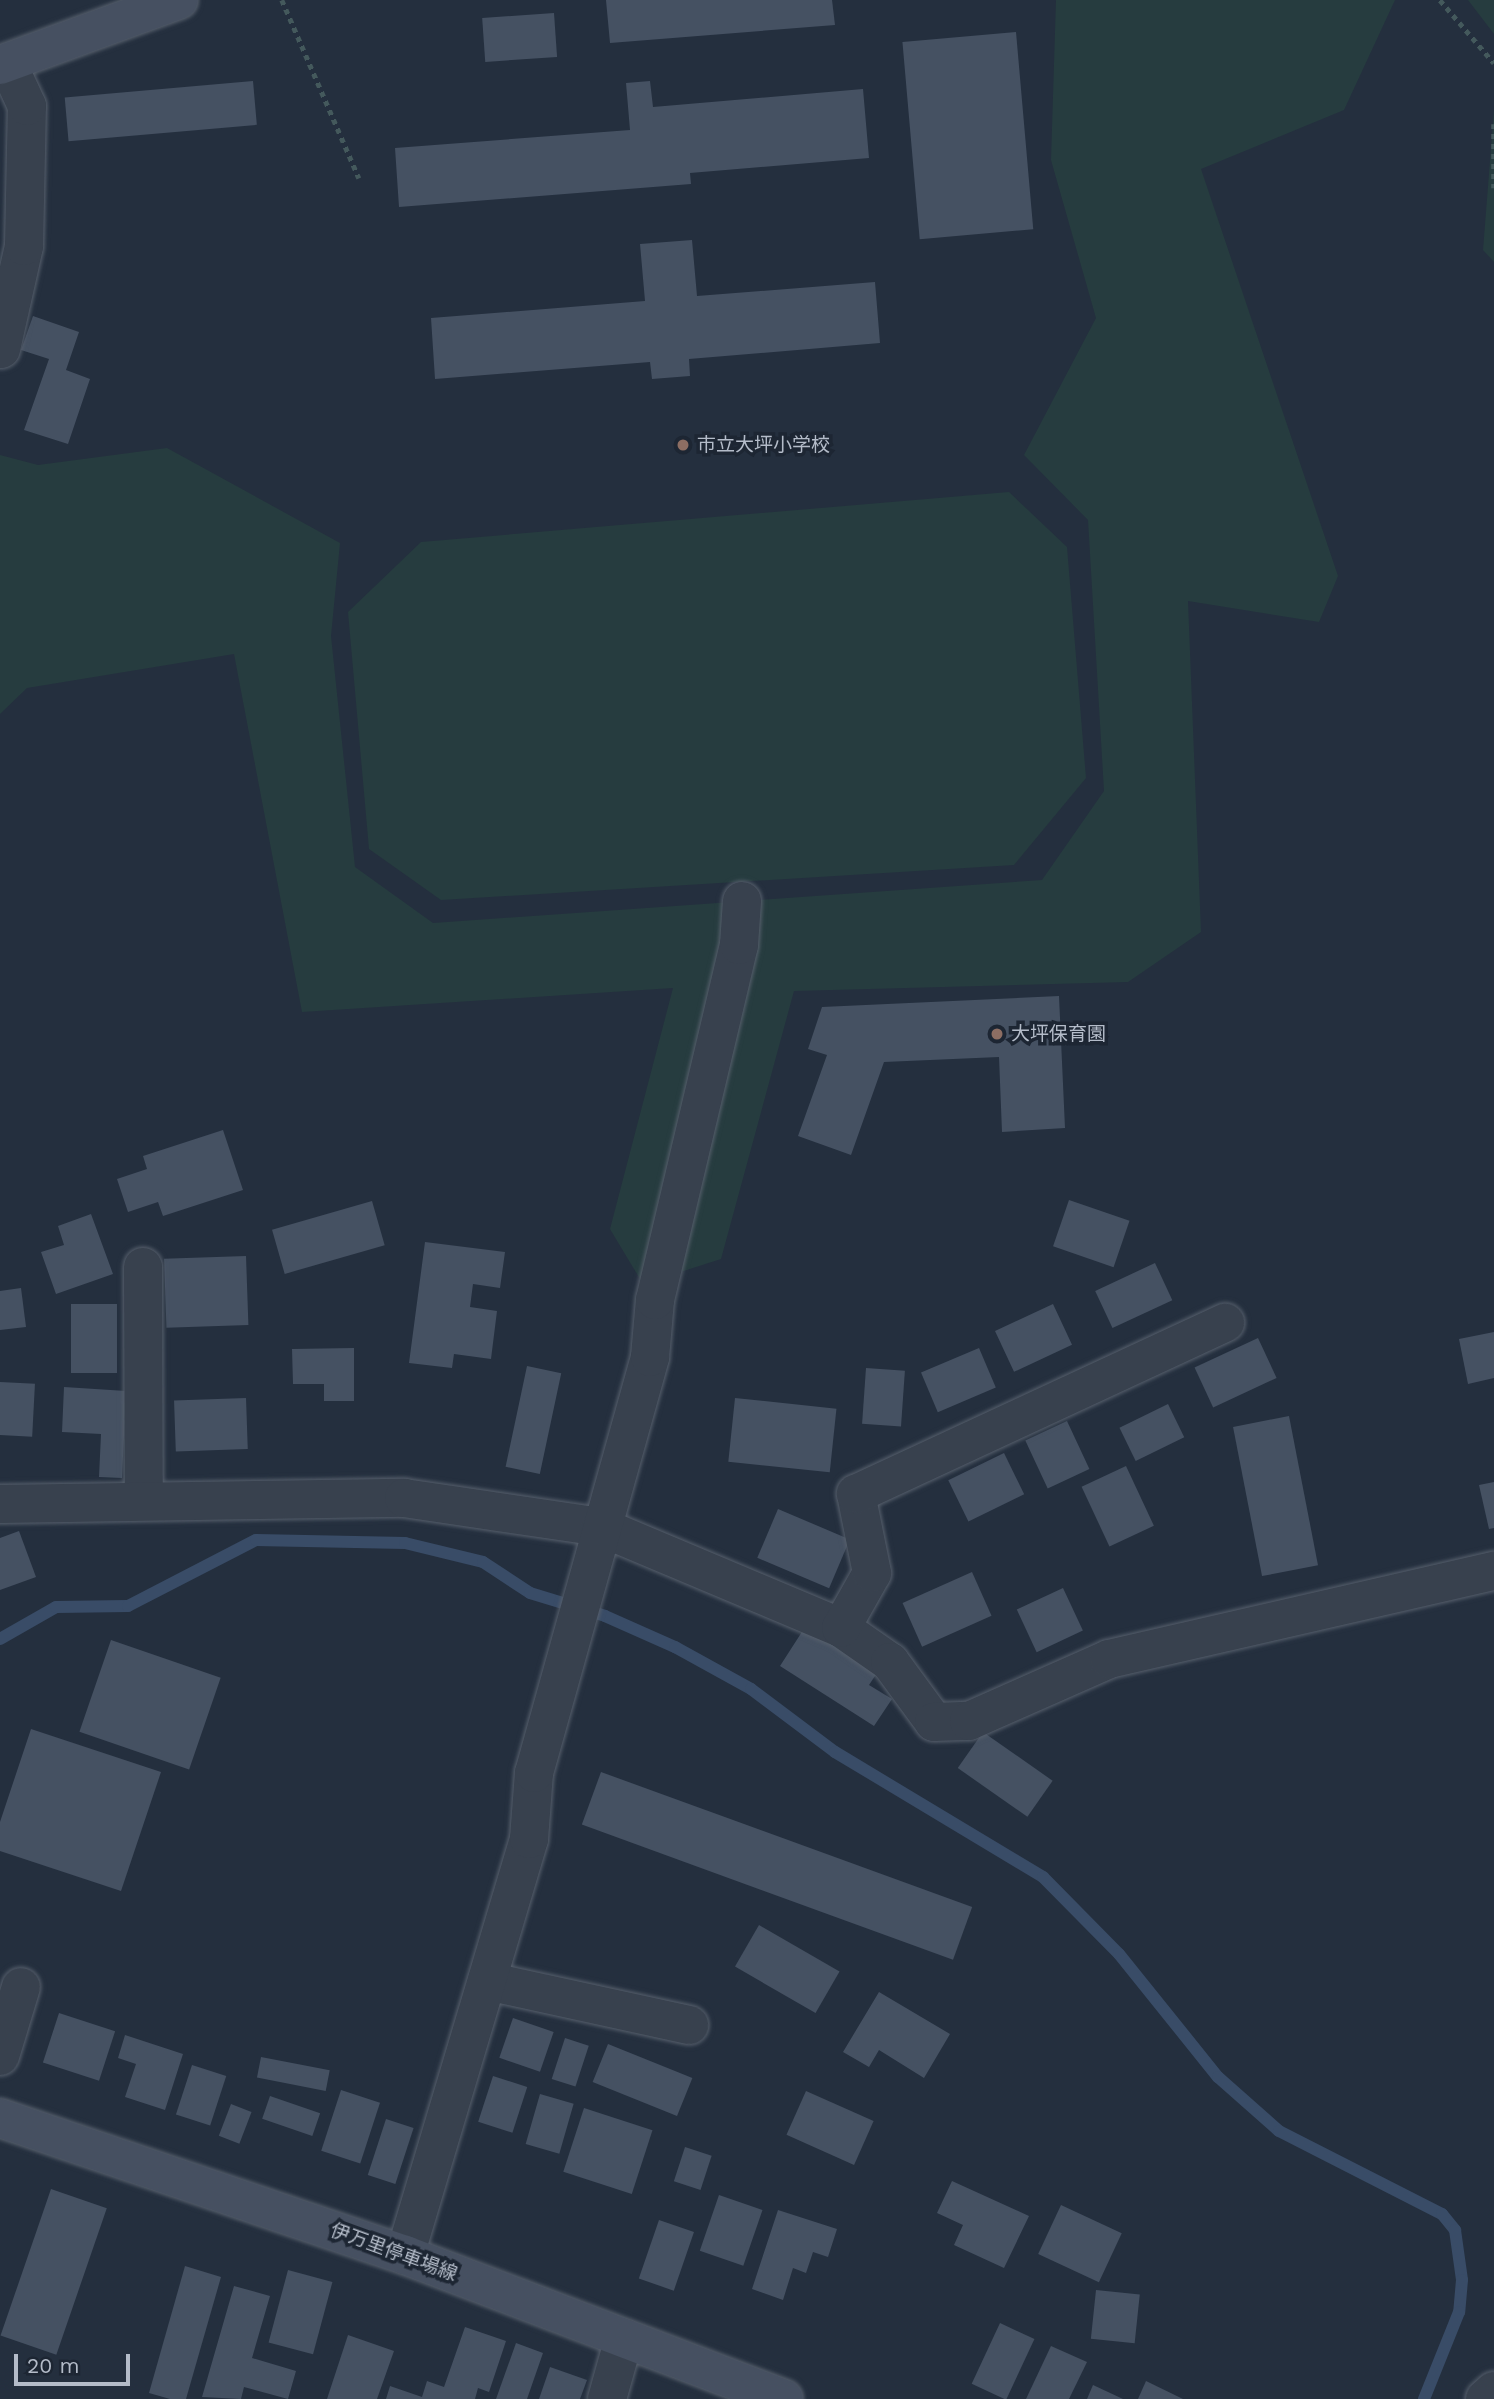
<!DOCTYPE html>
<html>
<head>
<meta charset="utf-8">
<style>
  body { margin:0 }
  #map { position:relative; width:1494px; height:2399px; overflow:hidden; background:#242f3e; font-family:"Work Sans","Noto Sans JP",sans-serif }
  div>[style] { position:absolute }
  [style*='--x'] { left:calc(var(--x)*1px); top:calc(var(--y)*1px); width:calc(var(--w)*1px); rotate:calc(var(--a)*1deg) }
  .green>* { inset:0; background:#263c3f }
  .stream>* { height:12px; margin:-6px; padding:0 6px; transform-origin:6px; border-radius:6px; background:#394c67 }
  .building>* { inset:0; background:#455162; transform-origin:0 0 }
  .path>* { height:4.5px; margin-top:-2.25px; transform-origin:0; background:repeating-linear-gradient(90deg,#44595c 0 5px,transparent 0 10px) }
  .roads { filter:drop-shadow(0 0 2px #565f6c) drop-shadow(0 0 2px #565f6c) }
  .street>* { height:38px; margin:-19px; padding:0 19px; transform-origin:19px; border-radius:19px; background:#38414e }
  .secondary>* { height:38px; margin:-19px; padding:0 19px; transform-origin:19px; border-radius:19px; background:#465061 }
  .dots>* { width:19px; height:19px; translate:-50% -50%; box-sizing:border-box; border:4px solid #1d2633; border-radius:50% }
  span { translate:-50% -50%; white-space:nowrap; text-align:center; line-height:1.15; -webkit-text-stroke:7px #1d2633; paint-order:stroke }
  .poi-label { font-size:19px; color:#b4bcc9 }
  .left { translate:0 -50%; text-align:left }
  .street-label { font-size:19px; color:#b4bcc9 }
  .scale { position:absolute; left:14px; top:2354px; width:116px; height:32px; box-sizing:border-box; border:4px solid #b4bcc9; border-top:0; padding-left:9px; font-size:21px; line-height:24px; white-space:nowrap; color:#b4bcc9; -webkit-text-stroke:5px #1d2633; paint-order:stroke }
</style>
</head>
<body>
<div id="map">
  <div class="green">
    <i style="clip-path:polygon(1056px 0,1395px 0,1344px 110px,1201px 169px,1338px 576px,1319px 622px,1188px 601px,1201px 932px,1128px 982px,794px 991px,721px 1259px,643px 1284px,610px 1229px,673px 988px,302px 1012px,234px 654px,27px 688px,0 714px,0 455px,38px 465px,167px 448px,340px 543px,331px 636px,355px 867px,433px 923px,1042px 880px,1104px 791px,1088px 520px,1024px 455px,1096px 318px,1051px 160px)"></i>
    <i style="clip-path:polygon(1468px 0,1494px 0,1494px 34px)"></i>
    <i style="clip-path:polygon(1494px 110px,1494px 262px,1483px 250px)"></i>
    <i style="clip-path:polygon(1009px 492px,1067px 547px,1086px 778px,1014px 865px,441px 900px,369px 849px,348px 612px,421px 542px)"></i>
  </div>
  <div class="stream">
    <i style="--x:0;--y:1639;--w:64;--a:-29.7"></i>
    <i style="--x:56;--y:1607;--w:72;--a:-0.8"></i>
    <i style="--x:128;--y:1606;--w:144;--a:-27.3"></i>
    <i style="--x:256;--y:1540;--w:149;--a:1.2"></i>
    <i style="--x:405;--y:1543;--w:80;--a:13.7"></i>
    <i style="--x:483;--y:1562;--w:56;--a:33.4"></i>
    <i style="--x:530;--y:1593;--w:78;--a:17"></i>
    <i style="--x:605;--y:1616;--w:77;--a:23.9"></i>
    <i style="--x:675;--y:1647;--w:87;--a:28.9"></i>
    <i style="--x:751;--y:1689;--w:105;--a:36.9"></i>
    <i style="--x:835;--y:1752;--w:243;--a:31"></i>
    <i style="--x:1043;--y:1877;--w:108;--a:45.4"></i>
    <i style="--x:1119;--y:1954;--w:158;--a:51.2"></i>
    <i style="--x:1218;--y:2077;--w:81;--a:41.5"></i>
    <i style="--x:1279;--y:2131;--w:183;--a:27"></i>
    <i style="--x:1442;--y:2214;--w:21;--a:51"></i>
    <i style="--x:1455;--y:2230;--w:50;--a:82"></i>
    <i style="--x:1462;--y:2280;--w:32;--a:95"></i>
    <i style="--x:1459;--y:2312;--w:94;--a:111.9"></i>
  </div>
  <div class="building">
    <i style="clip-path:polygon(606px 0,832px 0,835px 25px,610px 43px)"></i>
    <i style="left:554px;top:13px;width:44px;height:72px;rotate:86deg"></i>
    <i style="left:1016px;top:32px;width:198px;height:114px;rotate:85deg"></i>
    <i style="left:253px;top:81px;width:44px;height:189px;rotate:85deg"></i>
    <i style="clip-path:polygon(650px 81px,653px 107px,863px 89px,869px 158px,690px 173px,691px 184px,399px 207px,395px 148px,630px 130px,626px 83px)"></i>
    <i style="clip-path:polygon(692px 240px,697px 296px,875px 282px,880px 343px,689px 359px,690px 376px,652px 379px,650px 362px,435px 379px,431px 318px,645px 301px,640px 244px)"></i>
    <i style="clip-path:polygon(33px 316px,79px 332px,66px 370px,90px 379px,68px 444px,24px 430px,49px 359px,21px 350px)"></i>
    <i style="clip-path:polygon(1059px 996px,1065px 1128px,1002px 1132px,999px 1057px,884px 1062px,851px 1155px,798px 1136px,827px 1055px,808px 1049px,822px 1007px)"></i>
    <i style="clip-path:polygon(223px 1130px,243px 1190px,163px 1216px,158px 1202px,128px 1212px,117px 1179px,147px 1169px,143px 1156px)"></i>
    <i style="left:1069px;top:1200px;width:64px;height:49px;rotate:19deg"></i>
    <i style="left:372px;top:1201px;width:46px;height:104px;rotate:74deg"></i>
    <i style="clip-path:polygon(91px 1214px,113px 1274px,56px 1294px,41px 1252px,64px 1245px,58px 1226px)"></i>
    <i style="clip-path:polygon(425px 1242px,505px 1252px,500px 1288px,473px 1284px,470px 1307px,497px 1311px,491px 1359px,454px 1354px,452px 1368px,409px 1363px)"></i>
    <i style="left:246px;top:1256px;width:69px;height:82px;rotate:88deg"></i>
    <i style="left:1155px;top:1263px;width:41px;height:66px;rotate:65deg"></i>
    <i style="clip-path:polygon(21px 1288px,26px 1327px,0 1330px,0 1291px)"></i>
    <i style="left:117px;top:1304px;width:69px;height:46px;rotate:90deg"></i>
    <i style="left:1053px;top:1304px;width:45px;height:64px;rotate:65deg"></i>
    <i style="clip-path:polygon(1494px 1332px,1494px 1378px,1468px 1384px,1459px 1339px)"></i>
    <i style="left:1258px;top:1338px;width:44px;height:70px;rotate:65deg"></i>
    <i style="clip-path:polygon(354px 1348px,354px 1401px,324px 1401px,324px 1384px,293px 1384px,292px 1349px)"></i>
    <i style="left:979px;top:1348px;width:43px;height:63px;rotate:67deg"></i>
    <i style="left:527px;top:1366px;width:35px;height:103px;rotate:12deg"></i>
    <i style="left:866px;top:1368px;width:39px;height:56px;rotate:4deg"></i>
    <i style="left:0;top:1382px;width:35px;height:53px;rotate:3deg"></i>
    <i style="clip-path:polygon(64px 1387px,126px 1391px,122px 1478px,99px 1477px,101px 1434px,62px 1432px)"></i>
    <i style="left:246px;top:1398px;width:51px;height:72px;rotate:88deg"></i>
    <i style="left:735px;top:1398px;width:102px;height:64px;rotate:6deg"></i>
    <i style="left:1168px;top:1404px;width:37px;height:54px;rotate:64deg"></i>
    <i style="left:1289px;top:1416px;width:152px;height:57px;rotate:79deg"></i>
    <i style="left:1067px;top:1421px;width:53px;height:46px;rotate:65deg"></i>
    <i style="left:1004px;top:1453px;width:46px;height:62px;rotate:64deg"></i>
    <i style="left:1126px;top:1466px;width:66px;height:49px;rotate:65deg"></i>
    <i style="clip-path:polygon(1494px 1482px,1494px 1528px,1489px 1529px,1479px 1485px)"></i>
    <i style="left:778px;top:1509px;width:78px;height:53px;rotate:23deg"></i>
    <i style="clip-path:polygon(19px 1531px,36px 1577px,0 1590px,0 1538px)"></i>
    <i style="left:972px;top:1572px;width:48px;height:76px;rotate:66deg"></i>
    <i style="left:1063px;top:1588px;width:47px;height:51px;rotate:65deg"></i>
    <i style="clip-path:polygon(807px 1624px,879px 1670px,869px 1685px,892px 1699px,874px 1726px,780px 1666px)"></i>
    <i style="left:111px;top:1640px;width:116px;height:97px;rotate:19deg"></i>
    <i style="clip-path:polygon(31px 1729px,161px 1772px,121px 1891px,0 1851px,0 1822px)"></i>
    <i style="left:983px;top:1732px;width:85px;height:44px;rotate:35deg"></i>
    <i style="left:601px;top:1772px;width:395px;height:56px;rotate:20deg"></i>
    <i style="left:759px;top:1925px;width:93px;height:48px;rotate:30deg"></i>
    <i style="clip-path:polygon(879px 1992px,950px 2034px,924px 2078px,879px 2050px,869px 2067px,843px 2052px)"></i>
    <i style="left:59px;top:2013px;width:59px;height:52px;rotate:18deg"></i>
    <i style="left:513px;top:2018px;width:43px;height:42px;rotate:19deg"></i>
    <i style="clip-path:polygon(125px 2035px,183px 2054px,165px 2110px,125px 2097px,136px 2064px,118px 2058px)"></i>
    <i style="left:565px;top:2038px;width:25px;height:43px;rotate:18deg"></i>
    <i style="left:608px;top:2044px;width:91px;height:41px;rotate:22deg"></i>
    <i style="left:261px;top:2057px;width:70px;height:21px;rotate:11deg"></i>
    <i style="left:192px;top:2065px;width:36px;height:52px;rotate:18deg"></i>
    <i style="left:493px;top:2076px;width:36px;height:48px;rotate:18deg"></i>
    <i style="left:341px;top:2090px;width:41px;height:64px;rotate:18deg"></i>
    <i style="left:806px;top:2091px;width:74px;height:48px;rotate:24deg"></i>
    <i style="left:540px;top:2094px;width:35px;height:52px;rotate:16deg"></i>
    <i style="left:270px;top:2096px;width:53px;height:24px;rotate:19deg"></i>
    <i style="left:231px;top:2104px;width:22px;height:34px;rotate:21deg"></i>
    <i style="left:584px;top:2108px;width:72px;height:67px;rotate:18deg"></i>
    <i style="left:386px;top:2119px;width:29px;height:59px;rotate:18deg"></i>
    <i style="left:685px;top:2147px;width:28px;height:36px;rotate:18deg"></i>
    <i style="clip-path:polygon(952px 2181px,1029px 2216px,1004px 2268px,954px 2245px,963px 2225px,937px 2213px)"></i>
    <i style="left:51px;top:2189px;width:59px;height:155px;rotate:19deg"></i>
    <i style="left:719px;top:2195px;width:46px;height:59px;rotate:19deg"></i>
    <i style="left:1061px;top:2205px;width:67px;height:54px;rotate:25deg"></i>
    <i style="clip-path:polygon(778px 2210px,837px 2229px,828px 2257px,813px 2252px,806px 2273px,793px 2268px,783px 2300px,752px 2289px)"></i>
    <i style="left:659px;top:2220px;width:37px;height:62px;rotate:19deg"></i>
    <i style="clip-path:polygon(185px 2266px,221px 2277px,186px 2399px,170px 2399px,149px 2393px)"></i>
    <i style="left:288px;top:2270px;width:46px;height:75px;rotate:15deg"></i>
    <i style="clip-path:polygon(234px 2286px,270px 2296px,252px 2358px,296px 2371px,288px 2399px,244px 2387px,241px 2399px,202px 2397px)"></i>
    <i style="left:1096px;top:2290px;width:44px;height:49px;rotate:6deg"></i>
    <i style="left:1000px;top:2323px;width:38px;height:67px;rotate:25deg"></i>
    <i style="clip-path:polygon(465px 2327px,506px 2341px,489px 2392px,478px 2388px,475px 2399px,386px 2399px,390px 2386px,422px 2397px,427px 2381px,444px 2387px)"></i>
    <i style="clip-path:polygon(348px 2335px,394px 2351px,377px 2399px,327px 2399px)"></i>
    <i style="clip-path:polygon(516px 2343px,543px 2353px,527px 2399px,496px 2399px)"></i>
    <i style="clip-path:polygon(1051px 2346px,1087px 2362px,1069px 2399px,1026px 2399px)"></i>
    <i style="clip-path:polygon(550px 2367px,587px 2380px,580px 2399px,539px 2399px)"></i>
    <i style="clip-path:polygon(1146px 2381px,1183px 2399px,1138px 2399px)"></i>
    <i style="clip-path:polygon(1093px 2385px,1123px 2399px,1087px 2399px)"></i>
  </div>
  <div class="path">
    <i style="--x:282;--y:0;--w:194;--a:66.6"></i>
    <i style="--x:1440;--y:0;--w:83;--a:49.4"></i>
    <i style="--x:1494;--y:124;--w:64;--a:90"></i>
  </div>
  <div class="roads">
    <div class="street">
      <i style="--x:1;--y:349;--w:106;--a:-77.4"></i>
      <i style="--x:24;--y:246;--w:140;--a:-88.8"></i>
      <i style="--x:27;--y:106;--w:47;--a:-114.9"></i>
      <i style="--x:143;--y:1267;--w:232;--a:89.8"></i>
      <i style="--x:0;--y:1504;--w:404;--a:-0.9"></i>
      <i style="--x:404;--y:1498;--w:199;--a:8.4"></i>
      <i style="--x:601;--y:1527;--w:260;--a:22.8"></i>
      <i style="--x:841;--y:1628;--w:60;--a:34.8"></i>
      <i style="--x:890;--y:1662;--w:74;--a:53.7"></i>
      <i style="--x:934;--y:1722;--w:35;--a:-2"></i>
      <i style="--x:969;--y:1721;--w:153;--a:-23.9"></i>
      <i style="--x:1109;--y:1659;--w:395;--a:-12.9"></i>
      <i style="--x:841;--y:1628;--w:63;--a:-60.6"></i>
      <i style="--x:872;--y:1573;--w:81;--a:-101.4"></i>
      <i style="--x:856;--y:1494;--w:407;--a:-24.9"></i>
      <i style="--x:487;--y:1981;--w:207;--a:12.3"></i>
      <i style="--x:0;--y:2056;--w:72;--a:-73.1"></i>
      <i style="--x:405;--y:2255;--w:434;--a:-73.4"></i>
      <i style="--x:529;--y:1839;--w:66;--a:-85.7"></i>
      <i style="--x:534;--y:1773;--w:432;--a:-74.4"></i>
      <i style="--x:650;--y:1357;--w:57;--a:-85"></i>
      <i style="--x:655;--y:1300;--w:365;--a:-76.7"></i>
      <i style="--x:739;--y:945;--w:44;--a:-86.1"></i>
      <i style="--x:607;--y:2399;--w:63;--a:-74.4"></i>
      <i style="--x:1485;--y:2399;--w:12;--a:-42"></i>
    </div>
    <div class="secondary">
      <i style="--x:0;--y:65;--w:190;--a:-20"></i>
      <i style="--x:0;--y:2118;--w:428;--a:18.7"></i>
      <i style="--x:405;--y:2255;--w:405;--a:20.8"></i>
    </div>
  </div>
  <div class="dots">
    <i style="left:683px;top:445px;background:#8d6e63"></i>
    <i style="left:997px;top:1034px;background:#8d6e63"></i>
  </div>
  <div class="poi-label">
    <span class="left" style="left:697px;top:445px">市立大坪小学校</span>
    <span class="left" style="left:1011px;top:1034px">大坪保育園</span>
  </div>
  <div class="street-label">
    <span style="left:394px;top:2252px;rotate:20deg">伊万里停車場線</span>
  </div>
  <div class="scale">20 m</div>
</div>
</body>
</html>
